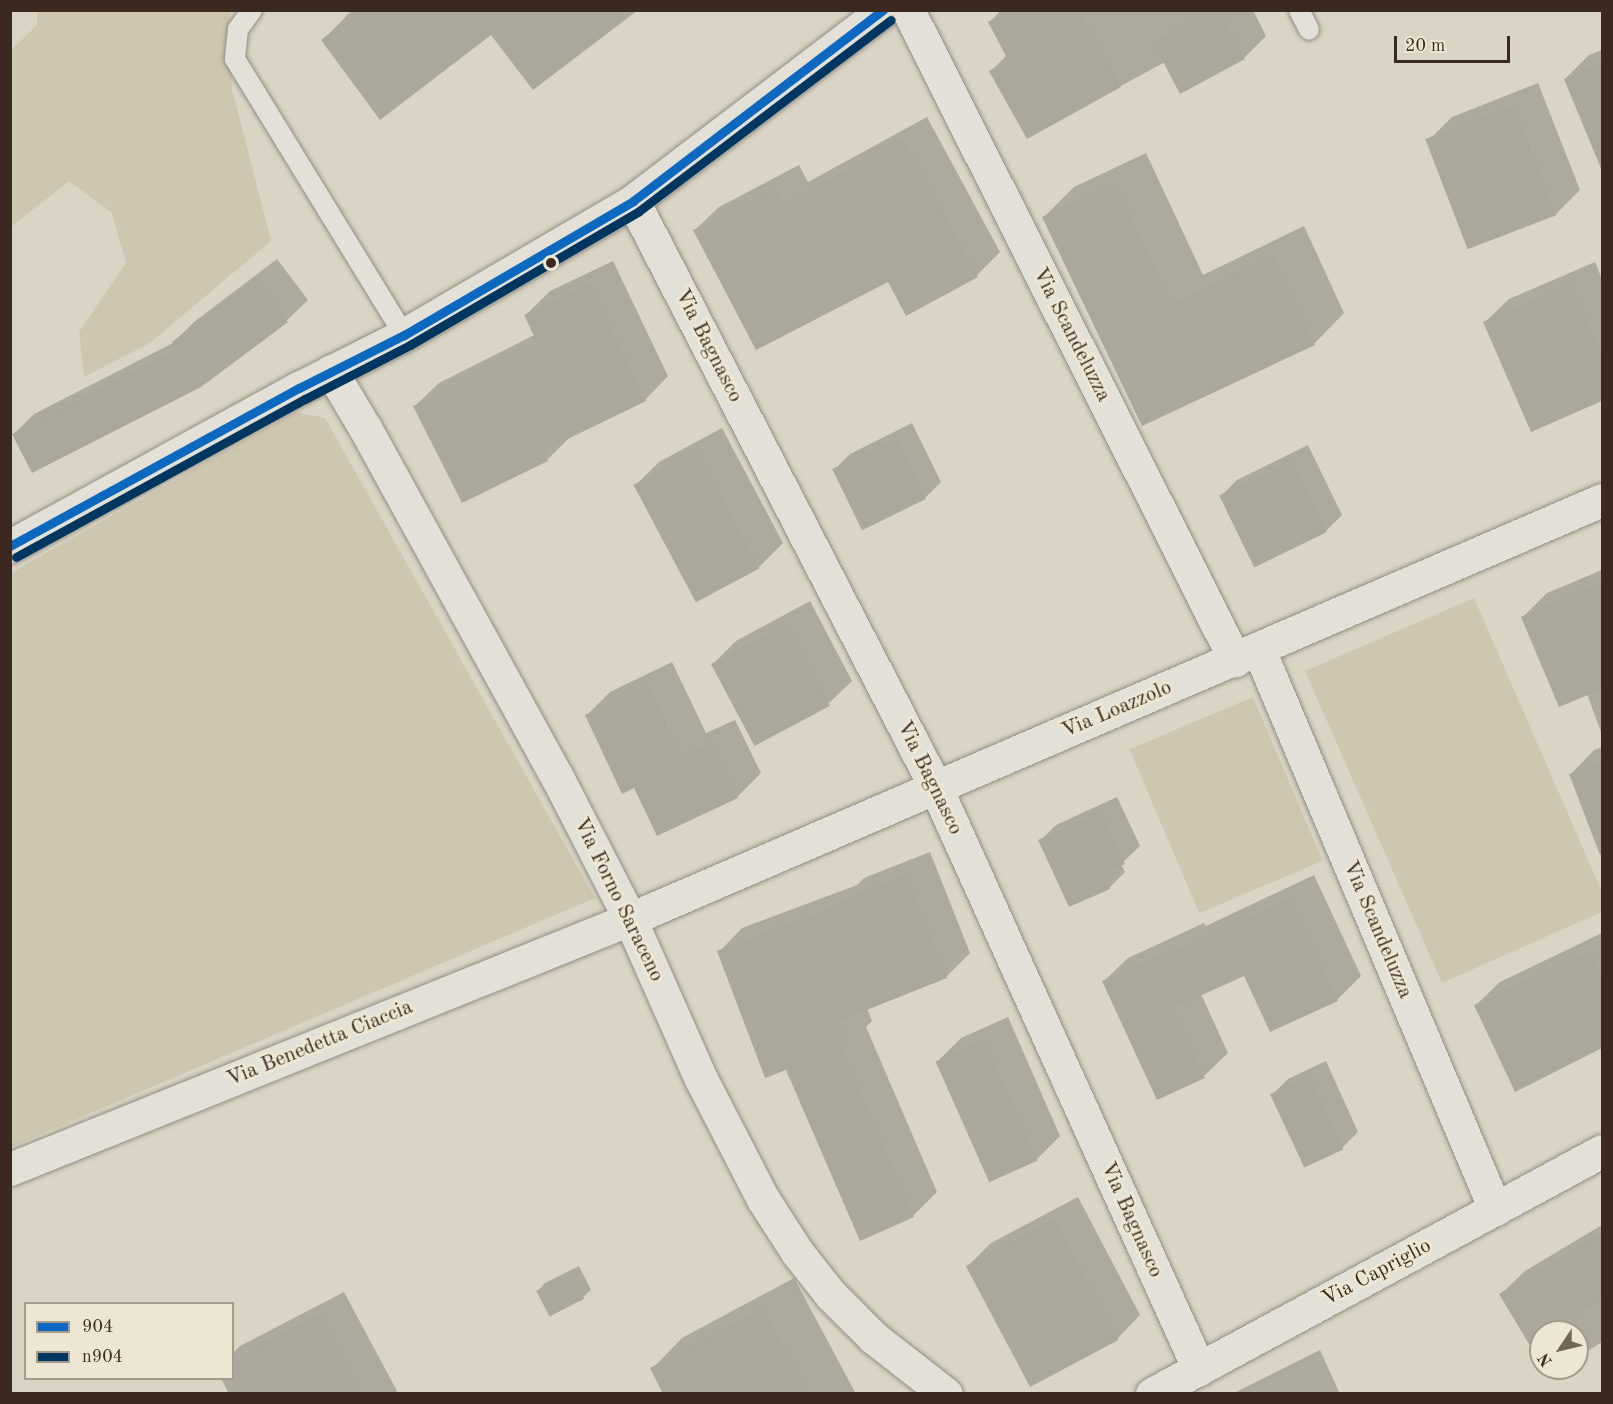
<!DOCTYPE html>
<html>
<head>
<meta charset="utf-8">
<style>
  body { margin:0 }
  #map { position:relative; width:1613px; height:1404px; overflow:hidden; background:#d9d4c3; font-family:"Old Standard TT",serif }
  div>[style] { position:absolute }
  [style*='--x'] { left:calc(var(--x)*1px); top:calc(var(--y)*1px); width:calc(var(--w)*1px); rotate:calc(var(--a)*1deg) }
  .green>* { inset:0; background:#cec6b0; transform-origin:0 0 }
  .shadow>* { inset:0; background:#0003 }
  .building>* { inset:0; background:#aba79b; transform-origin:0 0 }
  .roads { filter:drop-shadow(0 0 2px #938e84) drop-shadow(0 0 2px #938e84) }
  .lane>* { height:20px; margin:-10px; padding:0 10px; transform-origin:10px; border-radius:10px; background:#e2e0d7 }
  .street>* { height:33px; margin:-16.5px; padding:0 16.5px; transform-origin:16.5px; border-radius:16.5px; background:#e2e0d7 }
  .secondary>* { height:33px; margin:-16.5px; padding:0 16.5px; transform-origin:16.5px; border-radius:16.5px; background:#e2e0d7 }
  .bus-1>* { height:9px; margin:-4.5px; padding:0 4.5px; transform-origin:4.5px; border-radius:4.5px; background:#0c69bf }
  .bus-2>* { height:9px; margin:-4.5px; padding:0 4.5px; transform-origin:4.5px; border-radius:4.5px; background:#00365f }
  .dots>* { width:16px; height:16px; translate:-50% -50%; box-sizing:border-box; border:3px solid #ece6d3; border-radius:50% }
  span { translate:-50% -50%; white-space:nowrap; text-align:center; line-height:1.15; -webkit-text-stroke:6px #ece6d3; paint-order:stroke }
  .street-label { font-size:21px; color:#3b291f }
  .frame { position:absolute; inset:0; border:12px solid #3b291f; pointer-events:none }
  .legend { position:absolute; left:24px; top:1302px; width:210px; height:78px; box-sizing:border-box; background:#ece6d3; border:2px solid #a59a8b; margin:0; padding:8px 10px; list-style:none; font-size:18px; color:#3b291f }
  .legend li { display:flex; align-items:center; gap:12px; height:30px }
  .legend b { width:30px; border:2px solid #a59a8b }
  .north { position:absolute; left:1529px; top:1320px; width:60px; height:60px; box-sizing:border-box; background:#ece6d3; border:2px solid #a59a8b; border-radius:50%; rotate:235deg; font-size:16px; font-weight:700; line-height:24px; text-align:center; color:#3b291f }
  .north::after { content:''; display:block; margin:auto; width:21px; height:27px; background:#726558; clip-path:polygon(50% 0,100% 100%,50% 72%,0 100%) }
  .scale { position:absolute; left:1394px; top:36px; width:116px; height:27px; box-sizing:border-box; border:3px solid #3b291f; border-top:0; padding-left:8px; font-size:18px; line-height:21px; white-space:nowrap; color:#3b291f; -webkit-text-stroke:4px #ece6d3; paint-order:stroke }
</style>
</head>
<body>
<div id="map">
  <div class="green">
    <i style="clip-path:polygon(37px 11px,230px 11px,232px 89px,271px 241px,150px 343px,84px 377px,79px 332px,126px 263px,112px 213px,69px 181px,11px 227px,10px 51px,37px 25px)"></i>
    <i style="clip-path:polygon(295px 412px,325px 418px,595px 898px,11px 1147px,11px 573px)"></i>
    <i style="clip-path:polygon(1474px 598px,1602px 892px,1602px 912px,1442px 983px,1305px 671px)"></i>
    <i style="left:1253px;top:697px;width:178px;height:134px;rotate:67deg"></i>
  </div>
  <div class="shadow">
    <i style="clip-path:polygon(352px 10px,636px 10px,492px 33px,323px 40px)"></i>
    <i style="clip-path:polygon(1001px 10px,1253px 10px,1266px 36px,1244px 58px,1165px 62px,1027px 137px,991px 71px,1007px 55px,990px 22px)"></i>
    <i style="clip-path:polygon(1602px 50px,1602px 169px,1565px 79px,1589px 55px)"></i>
    <i style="clip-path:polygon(1538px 83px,1580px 190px,1556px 214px,1428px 141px,1452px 117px)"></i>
    <i style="clip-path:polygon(927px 117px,1000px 252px,977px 275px,888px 280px,695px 230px,719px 207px,799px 165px,808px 182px)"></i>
    <i style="clip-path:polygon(1146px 153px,1203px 275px,1304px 226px,1344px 313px,1314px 344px,1142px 424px,1044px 217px,1074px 187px)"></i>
    <i style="clip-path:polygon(277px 259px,308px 300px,287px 320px,201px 386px,14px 434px,34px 414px,173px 343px,194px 322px)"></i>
    <i style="clip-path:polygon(613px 261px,668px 376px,645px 400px,571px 436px,547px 460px,415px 406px,439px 383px,536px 334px,526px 315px,550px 291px)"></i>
    <i style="clip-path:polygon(1595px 262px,1602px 279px,1602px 399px,1532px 430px,1485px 322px,1509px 299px)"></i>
    <i style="clip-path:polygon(912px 423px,941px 482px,925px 498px,834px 470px,850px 454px)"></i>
    <i style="clip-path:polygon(722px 428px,783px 543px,759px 567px,635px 486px,659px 462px)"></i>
    <i style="clip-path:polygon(1308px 445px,1342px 515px,1326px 531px,1221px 496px,1237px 480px)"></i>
    <i style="clip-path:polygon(1602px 570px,1602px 735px,1587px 694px,1523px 617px,1547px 593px)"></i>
    <i style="clip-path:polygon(810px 601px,852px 681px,828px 704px,755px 743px,713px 664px,736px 641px)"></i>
    <i style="clip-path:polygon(672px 662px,706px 733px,735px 720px,761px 773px,737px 797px,587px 715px,610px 692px)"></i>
    <i style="clip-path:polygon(1602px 747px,1602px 833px,1595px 836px,1571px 774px,1594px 750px)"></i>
    <i style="clip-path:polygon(1117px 797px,1140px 846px,1121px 864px,1125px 872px,1109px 888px,1040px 841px,1056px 825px)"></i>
    <i style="clip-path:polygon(930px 852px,970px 953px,946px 977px,867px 1008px,872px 1021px,866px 1027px,937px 1192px,913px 1216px,787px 1068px,719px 952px,742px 928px,857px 885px,864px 878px)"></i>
    <i style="clip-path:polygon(1314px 875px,1361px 976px,1337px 1000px,1245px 974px,1201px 994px,1228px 1053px,1204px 1076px,1158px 1098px,1104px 981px,1128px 958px,1204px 923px,1206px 926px)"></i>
    <i style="clip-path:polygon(1602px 933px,1602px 1047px,1516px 1090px,1476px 1005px,1500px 982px)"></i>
    <i style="clip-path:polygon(1008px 1017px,1060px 1136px,1036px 1160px,937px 1062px,961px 1038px)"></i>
    <i style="clip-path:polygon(1326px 1061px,1358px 1132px,1342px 1148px,1272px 1095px,1288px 1079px)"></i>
    <i style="clip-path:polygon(1078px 1197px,1140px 1315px,1117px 1339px,967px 1267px,991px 1243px)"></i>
    <i style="clip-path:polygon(1602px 1225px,1602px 1342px,1577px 1358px,1577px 1332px,1541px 1332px,1541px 1335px,1501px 1294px,1525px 1271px)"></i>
    <i style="clip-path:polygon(579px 1266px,591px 1290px,583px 1297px,538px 1291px,545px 1283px)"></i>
    <i style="clip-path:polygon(794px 1278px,856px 1394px,665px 1394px,652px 1369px,682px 1338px)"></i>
    <i style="clip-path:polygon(344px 1292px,397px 1391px,395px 1394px,229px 1394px,221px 1378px,232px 1378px,232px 1354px,240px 1346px)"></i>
    <i style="clip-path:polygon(1320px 1350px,1340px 1394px,1232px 1394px)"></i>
  </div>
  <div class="building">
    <i style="clip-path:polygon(360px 10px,638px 10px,533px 90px,491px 35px,380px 120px,321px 40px)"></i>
    <i style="clip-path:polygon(1008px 10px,1079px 10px,1121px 87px,1027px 139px,989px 71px,1008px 60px,988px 22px)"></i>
    <i style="clip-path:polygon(1212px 10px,1219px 10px,1245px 59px,1180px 94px,1153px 42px)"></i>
    <i style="clip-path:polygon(1602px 62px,1602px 171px,1564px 79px)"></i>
    <i style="left:1514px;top:105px;width:118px;height:95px;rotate:69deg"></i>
    <i style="clip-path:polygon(903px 139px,978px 277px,906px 316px,888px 282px,756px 350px,693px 230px,775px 188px,784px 205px)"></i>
    <i style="clip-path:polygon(1115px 183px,1172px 304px,1273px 256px,1315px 345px,1142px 426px,1042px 217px)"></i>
    <i style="clip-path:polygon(256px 278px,288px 322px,201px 387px,32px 473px,12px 434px,178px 349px,172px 342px)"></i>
    <i style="clip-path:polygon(589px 283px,646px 401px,543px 451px,548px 461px,462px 503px,413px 406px,538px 344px,524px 315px)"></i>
    <i style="clip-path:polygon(1571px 284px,1602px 357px,1602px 401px,1531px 432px,1483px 322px)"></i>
    <i style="left:896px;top:438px;width:68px;height:71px;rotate:64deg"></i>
    <i style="left:697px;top:451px;width:133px;height:72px;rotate:62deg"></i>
    <i style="left:1292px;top:460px;width:80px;height:81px;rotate:64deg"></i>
    <i style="clip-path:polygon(1602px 582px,1602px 689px,1559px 707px,1521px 617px)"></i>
    <i style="left:786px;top:624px;width:93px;height:85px;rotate:62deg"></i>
    <i style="clip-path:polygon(648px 685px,682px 756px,711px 742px,738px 798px,657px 836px,634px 788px,622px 794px,585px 715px)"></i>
    <i style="clip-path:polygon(1602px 761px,1602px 854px,1600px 855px,1569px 774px)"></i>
    <i style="clip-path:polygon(1101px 812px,1125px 864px,1103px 874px,1110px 889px,1069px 907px,1038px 840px)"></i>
    <i style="clip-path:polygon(906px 875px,947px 978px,839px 1021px,849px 1046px,842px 1049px,914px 1217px,860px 1241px,786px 1070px,765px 1078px,717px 951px,840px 905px,838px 902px)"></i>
    <i style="clip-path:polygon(1290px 898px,1338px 1001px,1270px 1032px,1244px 976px,1173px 1008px,1205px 1078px,1157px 1100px,1102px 981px,1180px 946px,1182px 948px)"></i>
    <i style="clip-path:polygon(1590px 951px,1602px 977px,1602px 1048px,1515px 1092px,1474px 1005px)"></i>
    <i style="left:984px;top:1040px;width:132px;height:53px;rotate:66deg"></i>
    <i style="left:1309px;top:1076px;width:81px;height:43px;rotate:65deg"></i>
    <i style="left:1054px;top:1219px;width:137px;height:100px;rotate:62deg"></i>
    <i style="clip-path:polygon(1602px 1233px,1602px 1299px,1549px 1332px,1541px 1332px,1541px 1337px,1529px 1344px,1499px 1294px)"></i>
    <i style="left:571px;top:1273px;width:29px;height:39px;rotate:63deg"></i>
    <i style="clip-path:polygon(763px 1308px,809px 1394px,663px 1394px,650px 1368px)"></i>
    <i style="clip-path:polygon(320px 1314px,362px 1394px,232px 1394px,232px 1360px)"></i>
  </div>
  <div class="roads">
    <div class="lane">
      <i style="--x:252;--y:10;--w:24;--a:126"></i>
      <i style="--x:238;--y:29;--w:30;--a:96"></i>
      <i style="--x:235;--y:59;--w:324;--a:58.5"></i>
      <i style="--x:1299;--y:10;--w:22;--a:63"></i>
    </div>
    <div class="street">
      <i style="--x:908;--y:10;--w:728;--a:63.29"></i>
      <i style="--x:633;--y:201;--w:661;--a:62.7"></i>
      <i style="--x:936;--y:788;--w:638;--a:65.65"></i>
      <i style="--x:331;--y:371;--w:66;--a:59.2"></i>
      <i style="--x:365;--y:428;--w:398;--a:61.2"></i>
      <i style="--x:557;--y:777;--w:160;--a:62.8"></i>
      <i style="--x:630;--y:919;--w:175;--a:66.1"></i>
      <i style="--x:701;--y:1079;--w:135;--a:62.7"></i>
      <i style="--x:763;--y:1199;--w:63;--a:57.3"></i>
      <i style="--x:797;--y:1252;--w:55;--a:51.7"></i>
      <i style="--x:831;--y:1295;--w:61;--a:45"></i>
      <i style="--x:874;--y:1338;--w:91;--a:37.9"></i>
      <i style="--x:1259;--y:650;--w:607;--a:67.11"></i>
      <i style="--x:10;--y:1169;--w:669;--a:-21.96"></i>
      <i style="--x:630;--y:919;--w:1058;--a:-23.32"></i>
      <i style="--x:1152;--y:1394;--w:511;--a:-28.37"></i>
    </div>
    <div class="secondary">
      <i style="--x:10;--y:546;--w:329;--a:-28.7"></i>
      <i style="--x:299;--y:388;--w:118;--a:-26.8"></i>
      <i style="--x:404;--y:335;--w:265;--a:-30.3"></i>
      <i style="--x:633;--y:201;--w:315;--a:-37.3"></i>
    </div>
  </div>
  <div class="bus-1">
    <i style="--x:10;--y:546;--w:329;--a:-28.7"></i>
    <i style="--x:299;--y:388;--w:118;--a:-26.8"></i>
    <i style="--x:404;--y:335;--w:265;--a:-30.3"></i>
    <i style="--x:633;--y:201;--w:315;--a:-37.4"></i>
  </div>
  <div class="bus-2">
    <i style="--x:16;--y:557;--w:329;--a:-28.7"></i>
    <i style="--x:305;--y:399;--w:118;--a:-27.2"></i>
    <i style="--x:410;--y:345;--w:265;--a:-30.3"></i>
    <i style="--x:639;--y:211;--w:316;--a:-37.2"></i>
  </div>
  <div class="dots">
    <i style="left:551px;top:263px;background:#3b291f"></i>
  </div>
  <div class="street-label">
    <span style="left:1071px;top:335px;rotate:63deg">Via Scandeluzza</span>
    <span style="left:708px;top:346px;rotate:63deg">Via Bagnasco</span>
    <span style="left:1117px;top:710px;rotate:-23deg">Via Loazzolo</span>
    <span style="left:929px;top:778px;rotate:64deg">Via Bagnasco</span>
    <span style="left:618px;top:900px;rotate:64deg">Via Forno Saraceno</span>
    <span style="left:1377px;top:930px;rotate:67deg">Via Scandeluzza</span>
    <span style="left:320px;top:1044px;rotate:-22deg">Via Benedetta Ciaccia</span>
    <span style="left:1131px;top:1220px;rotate:66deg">Via Bagnasco</span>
    <span style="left:1377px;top:1273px;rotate:-28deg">Via Capriglio</span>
  </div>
  <div class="frame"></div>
  <ul class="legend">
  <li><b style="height:8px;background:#0c69bf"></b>904</li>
  <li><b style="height:8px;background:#00365f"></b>n904</li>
  </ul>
  <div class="north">N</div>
  <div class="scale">20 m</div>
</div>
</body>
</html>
